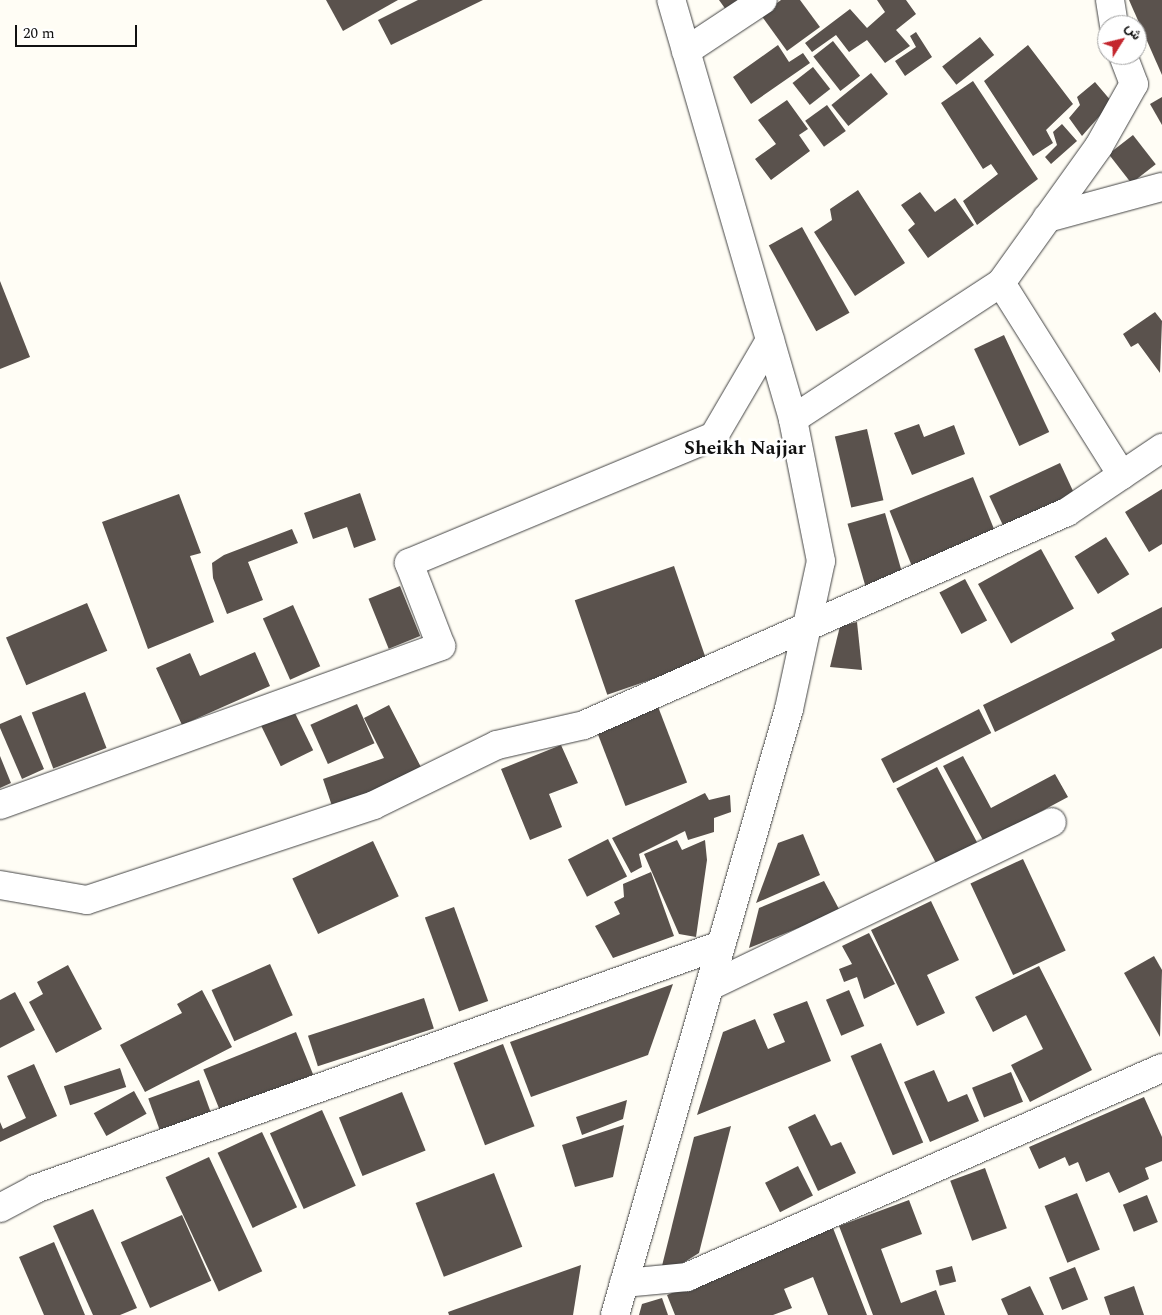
<!DOCTYPE html>
<html>
<head>
<meta charset="utf-8">
<style>
  body { margin:0 }
  #map { position:relative; width:1162px; height:1315px; overflow:hidden; background:#fffdf5; font-family:Spectral,Vazirmatn,serif }
  div>[style] { position:absolute }
  [style*='--x'] { left:calc(var(--x)*1px); top:calc(var(--y)*1px); width:calc(var(--w)*1px); rotate:calc(var(--a)*1deg) }
  .building>* { inset:0; background:#5a524d; transform-origin:0 0 }
  .roads { filter:drop-shadow(0 0 1px #444) drop-shadow(0 0 1px #444) }
  .minor>* { height:28px; margin:-14px; padding:0 14px; transform-origin:14px; border-radius:14px; background:#fff }
  span { translate:-50% -50%; white-space:nowrap; text-align:center; line-height:1.15; -webkit-text-stroke:5px #fff; paint-order:stroke }
  .quarter-label { font-size:19px; color:#111; font-weight:700 }
  .north { position:absolute; left:1097px; top:15px; width:50px; height:50px; box-sizing:border-box; background:#fff; border:1px solid #a0a0a0; border-radius:50%; rotate:54deg; font-size:14px; font-weight:700; line-height:20px; text-align:center; color:#111 }
  .north::after { content:''; display:block; margin:auto; width:18px; height:22px; background:#c4262e; clip-path:polygon(50% 0,100% 100%,50% 72%,0 100%) }
  .scale { position:absolute; left:15px; top:25px; width:122px; height:22px; box-sizing:border-box; border:2px solid #111; border-top:0; padding-left:6px; font-size:15px; line-height:18px; white-space:nowrap; color:#111; -webkit-text-stroke:4px #fff; paint-order:stroke }
</style>
</head>
<body>
<div id="map">
  <div class="building">
    <i style="clip-path:polygon(326px 0,398px 0,343px 31px)"></i>
    <i style="clip-path:polygon(418px 0,483px 0,391px 45px,378px 20px)"></i>
    <i style="clip-path:polygon(719px 0,750px 0,729px 14px)"></i>
    <i style="clip-path:polygon(781px 0,800px 0,820px 27px,787px 51px,761px 15px)"></i>
    <i style="clip-path:polygon(877px 0,906px 0,916px 14px,896px 30px,910px 46px,885px 63px,867px 40px,849px 52px,836px 35px,812px 52px,805px 43px,850px 9px,867px 28px,885px 12px)"></i>
    <i style="clip-path:polygon(1129px 0,1162px 0,1162px 75px)"></i>
    <i style="clip-path:polygon(916px 32px,932px 57px,905px 76px,895px 61px,916px 47px,910px 36px)"></i>
    <i style="left:980px;top:37px;width:23px;height:48px;rotate:52deg"></i>
    <i style="left:833px;top:41px;width:44px;height:25px;rotate:52deg"></i>
    <i style="clip-path:polygon(778px 45px,789px 62px,803px 53px,810px 63px,751px 104px,733px 77px)"></i>
    <i style="clip-path:polygon(1028px 45px,1073px 104px,1046px 130px,1053px 143px,1033px 156px,984px 81px)"></i>
    <i style="left:813px;top:67px;width:28px;height:26px;rotate:52deg"></i>
    <i style="left:871px;top:73px;width:27px;height:51px;rotate:51deg"></i>
    <i style="clip-path:polygon(973px 81px,1038px 179px,977px 225px,963px 201px,998px 174px,991px 164px,983px 169px,941px 103px)"></i>
    <i style="clip-path:polygon(1095px 82px,1112px 102px,1082px 136px,1069px 118px,1080px 105px,1077px 97px)"></i>
    <i style="clip-path:polygon(1162px 97px,1162px 125px,1150px 104px)"></i>
    <i style="clip-path:polygon(787px 100px,808px 129px,799px 135px,810px 151px,771px 180px,755px 159px,776px 144px,758px 120px)"></i>
    <i style="left:827px;top:105px;width:32px;height:27px;rotate:54deg"></i>
    <i style="clip-path:polygon(1062px 124px,1077px 141px,1051px 164px,1045px 157px,1057px 145px,1053px 132px)"></i>
    <i style="left:1133px;top:135px;width:37px;height:31px;rotate:52deg"></i>
    <i style="clip-path:polygon(858px 190px,905px 263px,855px 296px,814px 232px,832px 220px,830px 209px)"></i>
    <i style="clip-path:polygon(920px 192px,935px 212px,955px 198px,974px 225px,928px 258px,908px 230px,915px 224px,901px 205px)"></i>
    <i style="left:802px;top:227px;width:98px;height:38px;rotate:61deg"></i>
    <i style="clip-path:polygon(0 281px,30px 357px,0 369px)"></i>
    <i style="clip-path:polygon(1155px 312px,1162px 321px,1160px 373px,1138px 343px,1131px 347px,1123px 334px)"></i>
    <i style="left:1004px;top:335px;width:107px;height:33px;rotate:65deg"></i>
    <i style="clip-path:polygon(919px 424px,924px 437px,954px 425px,965px 454px,912px 475px,894px 433px)"></i>
    <i style="left:867px;top:429px;width:73px;height:33px;rotate:77deg"></i>
    <i style="left:1060px;top:463px;width:38px;height:78px;rotate:65deg"></i>
    <i style="left:973px;top:477px;width:62px;height:90px;rotate:68deg"></i>
    <i style="clip-path:polygon(1162px 489px,1162px 544px,1149px 552px,1125px 512px)"></i>
    <i style="clip-path:polygon(360px 493px,376px 540px,354px 548px,347px 527px,313px 539px,304px 513px)"></i>
    <i style="clip-path:polygon(179px 494px,201px 553px,190px 556px,214px 622px,148px 649px,102px 522px)"></i>
    <i style="left:885px;top:513px;width:71px;height:39px;rotate:74deg"></i>
    <i style="clip-path:polygon(292px 529px,298px 543px,248px 562px,263px 600px,227px 614px,213px 578px,212px 563px,224px 555px)"></i>
    <i style="left:1106px;top:537px;width:44px;height:37px;rotate:58deg"></i>
    <i style="left:1041px;top:549px;width:68px;height:72px;rotate:61deg"></i>
    <i style="left:674px;top:566px;width:100px;height:105px;rotate:71deg"></i>
    <i style="left:965px;top:579px;width:47px;height:29px;rotate:62deg"></i>
    <i style="left:400px;top:586px;width:54px;height:34px;rotate:68deg"></i>
    <i style="left:87px;top:603px;width:52px;height:88px;rotate:67deg"></i>
    <i style="left:293px;top:605px;width:67px;height:33px;rotate:66deg"></i>
    <i style="clip-path:polygon(1162px 607px,1162px 648px,995px 732px,983px 705px,1115px 640px,1111px 633px)"></i>
    <i style="clip-path:polygon(857px 622px,862px 670px,830px 667px,840px 626px)"></i>
    <i style="clip-path:polygon(255px 652px,270px 686px,182px 725px,156px 668px,190px 653px,200px 676px)"></i>
    <i style="left:85px;top:692px;width:60px;height:57px;rotate:69deg"></i>
    <i style="left:357px;top:704px;width:43px;height:51px;rotate:66deg"></i>
    <i style="left:657px;top:704px;width:84px;height:66px;rotate:69deg"></i>
    <i style="clip-path:polygon(389px 705px,425px 775px,332px 806px,323px 779px,384px 758px,364px 718px)"></i>
    <i style="left:293px;top:709px;width:46px;height:36px;rotate:64deg"></i>
    <i style="left:979px;top:709px;width:27px;height:110px;rotate:63deg"></i>
    <i style="clip-path:polygon(21px 715px,44px 769px,22px 779px,0 728px,0 724px)"></i>
    <i style="clip-path:polygon(561px 745px,578px 783px,549px 794px,562px 827px,530px 840px,501px 769px)"></i>
    <i style="clip-path:polygon(0 756px,11px 783px,0 788px)"></i>
    <i style="clip-path:polygon(963px 756px,991px 808px,1055px 774px,1068px 797px,984px 842px,943px 766px)"></i>
    <i style="left:937px;top:767px;width:92px;height:46px;rotate:62deg"></i>
    <i style="clip-path:polygon(705px 793px,709px 800px,730px 795px,731px 812px,714px 818px,714px 832px,688px 840px,685px 831px,639px 854px,642px 867px,631px 873px,612px 838px)"></i>
    <i style="clip-path:polygon(803px 834px,820px 875px,756px 903px,778px 843px)"></i>
    <i style="left:608px;top:839px;width:42px;height:45px;rotate:63deg"></i>
    <i style="clip-path:polygon(677px 840px,682px 850px,705px 840px,707px 860px,696px 937px,679px 934px,644px 854px)"></i>
    <i style="left:373px;top:841px;width:61px;height:89px;rotate:65deg"></i>
    <i style="left:1023px;top:859px;width:101px;height:58px;rotate:65deg"></i>
    <i style="clip-path:polygon(651px 872px,674px 936px,613px 958px,595px 926px,620px 914px,614px 902px,624px 897px,623px 884px)"></i>
    <i style="clip-path:polygon(824px 881px,840px 911px,749px 948px,759px 908px)"></i>
    <i style="clip-path:polygon(931px 901px,959px 960px,927px 975px,945px 1013px,917px 1026px,871px 930px)"></i>
    <i style="left:454px;top:907px;width:100px;height:31px;rotate:70deg"></i>
    <i style="clip-path:polygon(869px 933px,895px 984px,864px 999px,857px 977px,844px 982px,839px 969px,852px 964px,842px 946px)"></i>
    <i style="clip-path:polygon(1154px 956px,1162px 970px,1160px 1037px,1124px 973px)"></i>
    <i style="left:270px;top:964px;width:56px;height:64px;rotate:66deg"></i>
    <i style="clip-path:polygon(68px 965px,102px 1029px,56px 1053px,29px 1002px,43px 994px,37px 982px)"></i>
    <i style="clip-path:polygon(1039px 966px,1092px 1070px,1030px 1102px,1011px 1065px,1043px 1049px,1026px 1015px,993px 1032px,975px 997px)"></i>
    <i style="clip-path:polygon(673px 984px,648px 1055px,531px 1097px,510px 1042px)"></i>
    <i style="clip-path:polygon(202px 990px,232px 1047px,145px 1092px,120px 1045px,182px 1013px,177px 1004px)"></i>
    <i style="left:849px;top:990px;width:39px;height:25px;rotate:67deg"></i>
    <i style="clip-path:polygon(15px 992px,35px 1030px,0 1048px,0 1000px)"></i>
    <i style="left:424px;top:998px;width:32px;height:122px;rotate:72deg"></i>
    <i style="clip-path:polygon(807px 1001px,831px 1061px,697px 1115px,723px 1032px,755px 1019px,768px 1049px,785px 1042px,773px 1014px)"></i>
    <i style="left:296px;top:1032px;width:46px;height:100px;rotate:68deg"></i>
    <i style="left:881px;top:1043px;width:108px;height:33px;rotate:67deg"></i>
    <i style="left:503px;top:1044px;width:88px;height:53px;rotate:69deg"></i>
    <i style="clip-path:polygon(34px 1064px,57px 1116px,0 1142px,0 1122px,3px 1129px,26px 1118px,7px 1076px)"></i>
    <i style="left:120px;top:1068px;width:20px;height:59px;rotate:72deg"></i>
    <i style="clip-path:polygon(934px 1070px,948px 1102px,967px 1094px,979px 1121px,930px 1142px,904px 1082px)"></i>
    <i style="left:1011px;top:1072px;width:32px;height:42px;rotate:68deg"></i>
    <i style="left:199px;top:1080px;width:38px;height:54px;rotate:70deg"></i>
    <i style="left:134px;top:1091px;width:26px;height:46px;rotate:61deg"></i>
    <i style="left:402px;top:1092px;width:63px;height:68px;rotate:68deg"></i>
    <i style="clip-path:polygon(1144px 1097px,1162px 1137px,1162px 1161px,1145px 1168px,1149px 1179px,1119px 1193px,1109px 1172px,1086px 1182px,1078px 1162px,1069px 1166px,1065px 1157px,1039px 1169px,1029px 1147px)"></i>
    <i style="clip-path:polygon(627px 1100px,623px 1119px,582px 1135px,576px 1117px)"></i>
    <i style="left:322px;top:1110px;width:83px;height:57px;rotate:66deg"></i>
    <i style="clip-path:polygon(815px 1114px,831px 1146px,841px 1142px,856px 1173px,818px 1191px,788px 1127px)"></i>
    <i style="clip-path:polygon(624px 1125px,613px 1177px,575px 1187px,562px 1145px)"></i>
    <i style="clip-path:polygon(731px 1126px,699px 1253px,659px 1278px,694px 1137px)"></i>
    <i style="left:262px;top:1132px;width:83px;height:49px;rotate:65deg"></i>
    <i style="left:209px;top:1157px;width:126px;height:48px;rotate:65deg"></i>
    <i style="left:798px;top:1166px;width:33px;height:37px;rotate:63deg"></i>
    <i style="left:985px;top:1168px;width:64px;height:37px;rotate:70deg"></i>
    <i style="left:494px;top:1173px;width:79px;height:84px;rotate:69deg"></i>
    <i style="left:1077px;top:1193px;width:61px;height:35px;rotate:68deg"></i>
    <i style="left:1147px;top:1195px;width:29px;height:26px;rotate:68deg"></i>
    <i style="clip-path:polygon(909px 1200px,922px 1234px,881px 1249px,901px 1303px,936px 1290px,945px 1315px,873px 1315px,839px 1226px)"></i>
    <i style="clip-path:polygon(93px 1209px,137px 1308px,120px 1315px,93px 1315px,53px 1226px)"></i>
    <i style="left:182px;top:1215px;width:72px;height:67px;rotate:66deg"></i>
    <i style="clip-path:polygon(833px 1228px,867px 1315px,828px 1315px,813px 1277px,784px 1289px,792px 1308px,773px 1315px,675px 1315px,667px 1295px)"></i>
    <i style="clip-path:polygon(54px 1242px,85px 1315px,44px 1315px,19px 1257px)"></i>
    <i style="clip-path:polygon(581px 1265px,573px 1315px,449px 1315px,448px 1312px)"></i>
    <i style="left:952px;top:1266px;width:16px;height:17px;rotate:75deg"></i>
    <i style="left:1075px;top:1267px;width:35px;height:28px;rotate:68deg"></i>
    <i style="clip-path:polygon(1030px 1286px,1044px 1315px,1008px 1315px,1001px 1299px)"></i>
    <i style="clip-path:polygon(1134px 1286px,1144px 1315px,1110px 1315px,1104px 1297px)"></i>
    <i style="clip-path:polygon(662px 1298px,668px 1315px,639px 1315px,642px 1304px)"></i>
  </div>
  <div class="roads">
    <div class="minor">
      <i style="--x:1110;--y:0;--w:25;--a:81"></i>
      <i style="--x:686;--y:51;--w:92;--a:-33.5"></i>
      <i style="--x:1047;--y:218;--w:119;--a:-15.1"></i>
      <i style="--x:1001;--y:283;--w:227;--a:57.8"></i>
      <i style="--x:793;--y:419;--w:249;--a:-33.2"></i>
      <i style="--x:1001;--y:283;--w:168;--a:-54.4"></i>
      <i style="--x:1099;--y:146;--w:71;--a:-60.6"></i>
      <i style="--x:1134;--y:84;--w:31;--a:-111"></i>
      <i style="--x:0;--y:805;--w:469;--a:-19.8"></i>
      <i style="--x:441;--y:646;--w:89;--a:-111.1"></i>
      <i style="--x:409;--y:563;--w:330;--a:-22.6"></i>
      <i style="--x:714;--y:436;--w:111;--a:-59.7"></i>
      <i style="--x:0;--y:885;--w:88;--a:9.8"></i>
      <i style="--x:87;--y:900;--w:302;--a:-18.3"></i>
      <i style="--x:374;--y:805;--w:137;--a:-26"></i>
      <i style="--x:497;--y:745;--w:89;--a:-12.9"></i>
      <i style="--x:584;--y:725;--w:528;--a:-23.8"></i>
      <i style="--x:1067;--y:512;--w:115;--a:-34"></i>
      <i style="--x:710;--y:986;--w:379;--a:-25.6"></i>
      <i style="--x:0;--y:1208;--w:40;--a:-28"></i>
      <i style="--x:35;--y:1189;--w:728;--a:-19.58"></i>
      <i style="--x:624;--y:1283;--w:63;--a:-5.4"></i>
      <i style="--x:687;--y:1277;--w:519;--a:-23.75"></i>
      <i style="--x:615;--y:1315;--w:630;--a:-73.98"></i>
      <i style="--x:789;--y:709;--w:151;--a:-77.8"></i>
      <i style="--x:821;--y:561;--w:145;--a:-101.2"></i>
      <i style="--x:793;--y:419;--w:436;--a:-106.2"></i>
    </div>
  </div>
  <div class="quarter-label">
    <span style="left:745px;top:449px">Sheikh Najjar</span>
  </div>
  <div class="north">ش</div>
  <div class="scale">20 m</div>
</div>
</body>
</html>
